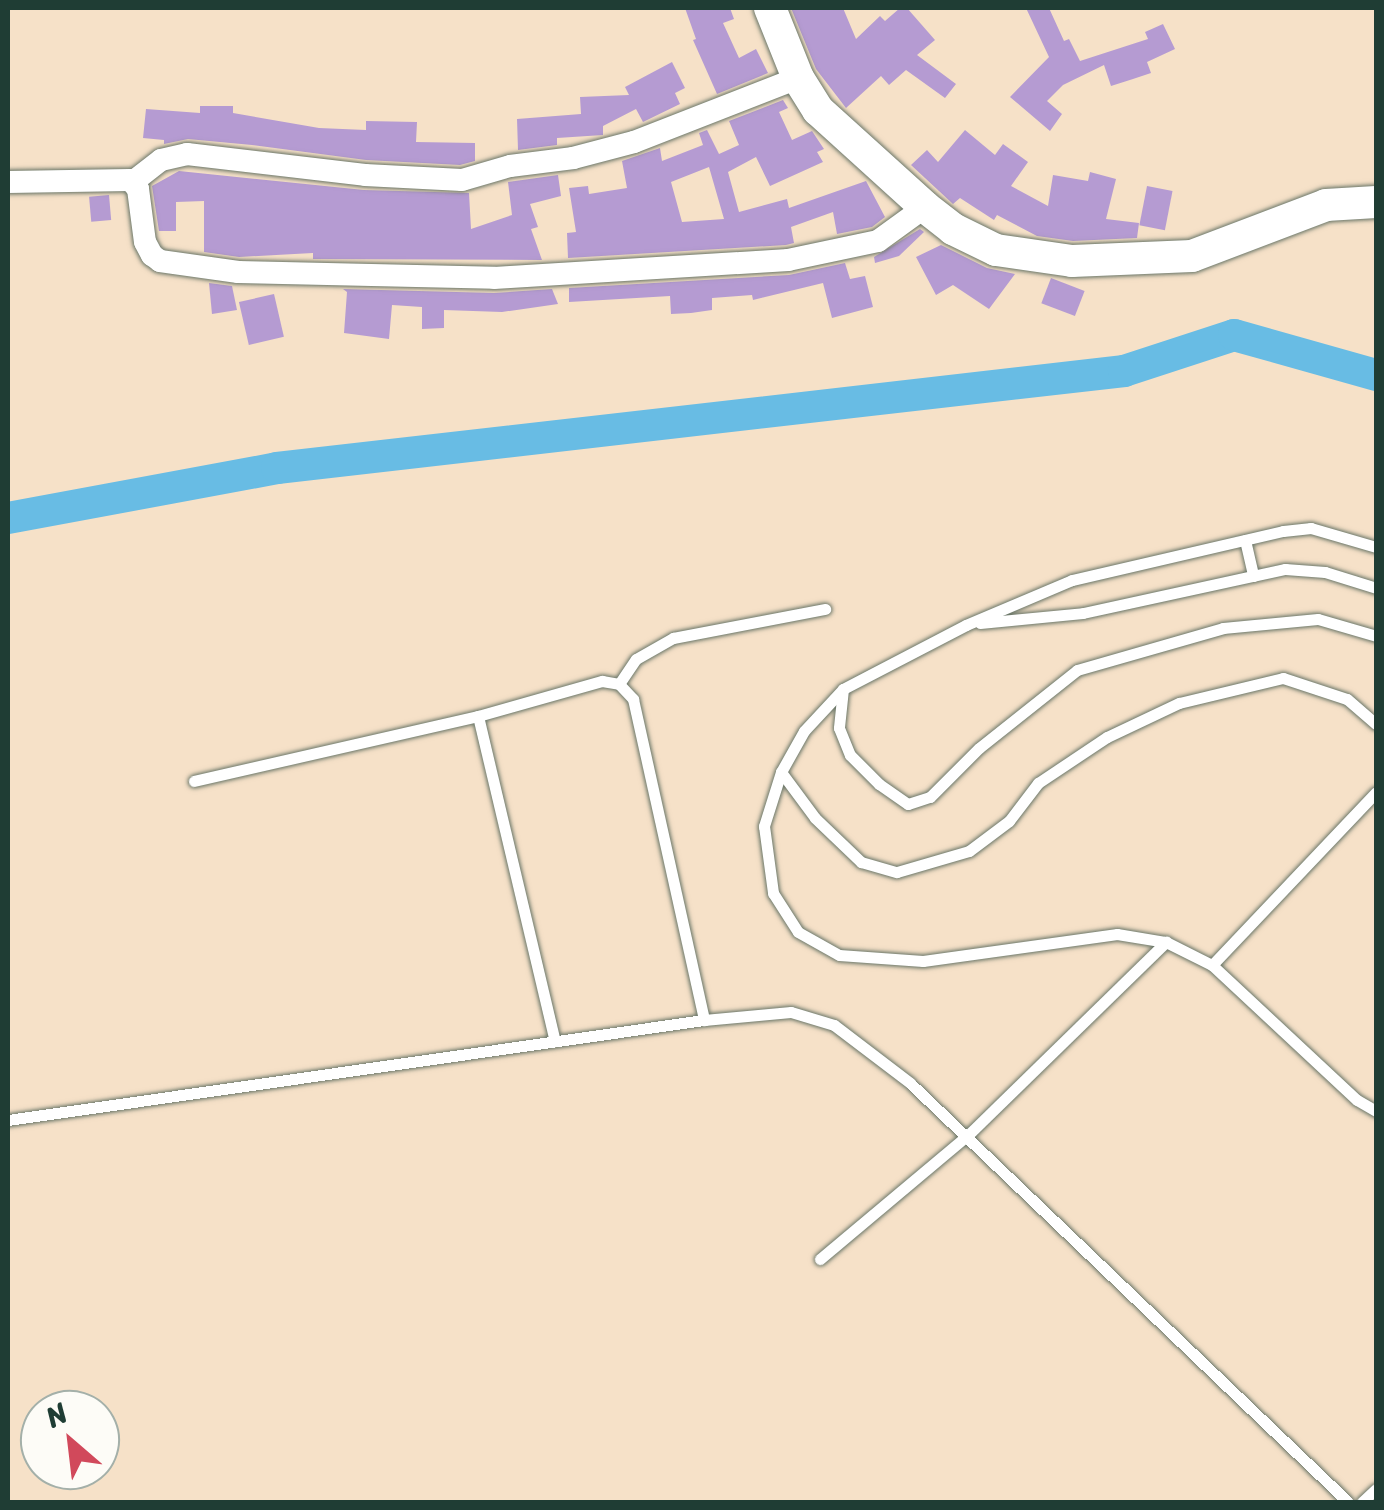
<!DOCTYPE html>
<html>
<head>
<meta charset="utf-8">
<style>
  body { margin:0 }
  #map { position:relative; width:1384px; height:1510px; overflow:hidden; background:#f6e1c8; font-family:Sriracha,sans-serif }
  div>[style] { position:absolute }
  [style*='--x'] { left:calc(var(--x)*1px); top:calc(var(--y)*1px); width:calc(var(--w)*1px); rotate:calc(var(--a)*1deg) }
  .river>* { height:32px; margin:-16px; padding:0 16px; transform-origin:16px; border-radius:16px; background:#68bce4 }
  .building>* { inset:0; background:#b59bd2; transform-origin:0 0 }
  .roads { filter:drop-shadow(0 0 2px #6a7668) drop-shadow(0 0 2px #6a7668) }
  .lane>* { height:11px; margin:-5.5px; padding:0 5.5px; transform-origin:5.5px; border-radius:5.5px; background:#fff }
  .street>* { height:22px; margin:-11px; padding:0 11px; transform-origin:11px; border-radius:11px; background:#fff }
  .secondary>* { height:32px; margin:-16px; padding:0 16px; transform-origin:16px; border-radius:16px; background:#fff }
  span { translate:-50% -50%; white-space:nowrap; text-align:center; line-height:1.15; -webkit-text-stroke:8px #fdfcf7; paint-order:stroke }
  .frame { position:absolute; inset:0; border:10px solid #1f3d34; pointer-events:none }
  .north { position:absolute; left:20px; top:1390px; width:100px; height:100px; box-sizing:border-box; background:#fdfcf7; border:2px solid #a4b0a9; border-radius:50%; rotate:332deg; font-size:28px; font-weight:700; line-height:40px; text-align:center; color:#1f3d34 }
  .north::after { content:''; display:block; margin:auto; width:35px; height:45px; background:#d1495b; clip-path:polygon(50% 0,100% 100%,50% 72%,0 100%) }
</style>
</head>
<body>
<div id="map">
  <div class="river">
    <i style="--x:8;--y:518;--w:274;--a:-10.5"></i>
    <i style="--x:277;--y:468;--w:853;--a:-6.53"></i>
    <i style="--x:1124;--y:371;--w:116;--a:-18.1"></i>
    <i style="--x:1234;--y:335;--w:148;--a:15.7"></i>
  </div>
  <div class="building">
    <i style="clip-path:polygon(685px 8px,730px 8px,734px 19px,723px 23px,739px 58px,756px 49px,768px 73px,717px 94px,693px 40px,696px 39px)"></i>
    <i style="clip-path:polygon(791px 8px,843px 8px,856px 39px,880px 16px,885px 21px,900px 8px,907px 8px,935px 40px,917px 55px,956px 84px,945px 98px,906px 70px,889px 85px,881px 76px,846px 108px,816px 69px)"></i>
    <i style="clip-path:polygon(1026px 8px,1049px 8px,1064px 41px,1069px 39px,1080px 61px,1148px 39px,1145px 32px,1163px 24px,1175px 49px,1147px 62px,1151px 73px,1133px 79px,1111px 86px,1104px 65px,1063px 85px,1047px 101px,1062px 114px,1050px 131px,1010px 97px,1049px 57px)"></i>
    <i style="clip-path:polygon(672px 62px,685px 88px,675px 93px,680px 104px,643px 122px,636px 109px,603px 126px,603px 135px,557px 138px,557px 145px,518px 150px,517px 119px,581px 114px,580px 97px,629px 95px,625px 87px)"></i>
    <i style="clip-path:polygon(evenodd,783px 100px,788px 108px,779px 112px,792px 140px,812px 131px,824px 149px,817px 152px,823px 162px,770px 186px,756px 157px,728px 172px,739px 212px,787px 199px,789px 208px,866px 181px,885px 217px,872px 227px,837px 234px,833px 212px,791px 227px,794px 243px,786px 245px,568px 258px,567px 233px,576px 232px,569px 188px,588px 186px,589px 194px,627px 188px,622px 161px,660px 148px,662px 161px,703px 145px,699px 133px,707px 130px,719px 154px,739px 145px,729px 121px,783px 100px,709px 167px,724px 219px,682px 222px,671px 182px,709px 167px)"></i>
    <i style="clip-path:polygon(200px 106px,233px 106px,233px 113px,319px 128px,366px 130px,366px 121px,417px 122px,416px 142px,475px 143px,475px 161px,460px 165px,366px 160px,252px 145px,188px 139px,164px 144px,164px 140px,143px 138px,146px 109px,200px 113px)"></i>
    <i style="clip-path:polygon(965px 130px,995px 155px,1003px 144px,1028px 162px,1011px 186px,1048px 206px,1053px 175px,1088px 181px,1090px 172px,1116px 179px,1106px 219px,1139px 223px,1137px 238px,1073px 241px,1037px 236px,997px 215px,994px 220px,960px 198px,953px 204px,911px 165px,927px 150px,938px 162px)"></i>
    <i style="clip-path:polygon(179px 171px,364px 190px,469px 193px,471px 229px,512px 215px,508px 182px,558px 175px,561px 196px,530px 204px,538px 227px,531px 229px,542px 260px,313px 259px,313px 253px,239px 257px,204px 252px,204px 201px,176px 202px,176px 231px,159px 231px,152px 186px)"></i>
    <i style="left:1147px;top:186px;width:26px;height:40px;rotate:11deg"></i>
    <i style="left:109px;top:195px;width:25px;height:20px;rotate:85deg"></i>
    <i style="clip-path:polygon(920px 229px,924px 232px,899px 256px,875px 263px,874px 257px)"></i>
    <i style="clip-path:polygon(941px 245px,987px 268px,1015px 274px,989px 309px,953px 285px,936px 295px,916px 257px)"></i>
    <i style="clip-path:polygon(845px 263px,850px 279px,865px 276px,873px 307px,832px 318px,823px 283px,753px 300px,752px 295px,712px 298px,712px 310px,691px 313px,671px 314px,670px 296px,569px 302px,569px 288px,789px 275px)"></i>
    <i style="left:1051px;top:278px;width:36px;height:27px;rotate:21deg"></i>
    <i style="clip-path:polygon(209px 283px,232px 286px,237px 310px,212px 314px)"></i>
    <i style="clip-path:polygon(343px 289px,494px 293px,552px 289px,558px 304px,502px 312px,444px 310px,444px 328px,422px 329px,422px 307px,392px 305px,389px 339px,344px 333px,347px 292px)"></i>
    <i style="left:274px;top:294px;width:44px;height:36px;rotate:77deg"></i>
  </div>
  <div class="roads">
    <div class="lane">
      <i style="--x:1245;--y:540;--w:37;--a:77"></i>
      <i style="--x:1376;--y:547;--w:68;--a:-163.7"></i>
      <i style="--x:1311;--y:528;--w:28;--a:174"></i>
      <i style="--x:1283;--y:531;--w:217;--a:166.9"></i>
      <i style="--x:1072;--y:580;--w:115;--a:157"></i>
      <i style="--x:966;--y:625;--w:139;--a:152.5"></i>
      <i style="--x:843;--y:689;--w:57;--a:132.9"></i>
      <i style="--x:804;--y:731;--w:47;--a:119.3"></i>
      <i style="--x:781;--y:772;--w:57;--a:107.5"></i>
      <i style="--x:764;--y:826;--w:68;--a:82.3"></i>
      <i style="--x:773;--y:893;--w:46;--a:57.3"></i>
      <i style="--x:798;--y:932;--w:47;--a:29.3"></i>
      <i style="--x:839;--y:955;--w:84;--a:4.1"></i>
      <i style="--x:923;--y:961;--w:196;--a:-7.9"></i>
      <i style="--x:1117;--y:934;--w:50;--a:9.3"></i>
      <i style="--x:1166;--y:942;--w:51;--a:26.6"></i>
      <i style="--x:1212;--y:965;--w:198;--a:43"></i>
      <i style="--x:1357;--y:1100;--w:22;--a:30"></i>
      <i style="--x:980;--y:623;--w:103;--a:-5.5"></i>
      <i style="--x:1083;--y:613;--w:207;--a:-12.3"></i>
      <i style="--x:1285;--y:569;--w:40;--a:4.3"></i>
      <i style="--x:1325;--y:572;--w:53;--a:17.4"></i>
      <i style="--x:619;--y:684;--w:30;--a:-56"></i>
      <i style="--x:636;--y:659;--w:43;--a:-29.6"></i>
      <i style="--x:673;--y:638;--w:155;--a:-10.8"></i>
      <i style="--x:843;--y:689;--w:39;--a:96"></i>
      <i style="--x:839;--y:728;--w:29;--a:68"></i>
      <i style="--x:850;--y:755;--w:41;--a:45"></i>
      <i style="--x:879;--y:784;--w:35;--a:35"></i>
      <i style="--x:908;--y:804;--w:23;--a:-18"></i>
      <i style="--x:930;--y:797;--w:69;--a:-45"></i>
      <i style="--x:979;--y:748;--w:125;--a:-38.5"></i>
      <i style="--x:1077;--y:670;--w:152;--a:-16"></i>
      <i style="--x:1223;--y:628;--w:95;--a:-5.4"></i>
      <i style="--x:1318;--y:619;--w:60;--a:16.3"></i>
      <i style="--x:478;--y:716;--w:334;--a:76.7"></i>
      <i style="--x:781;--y:772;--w:57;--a:53.5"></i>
      <i style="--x:815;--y:818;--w:64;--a:43.7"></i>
      <i style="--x:861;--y:862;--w:37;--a:16"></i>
      <i style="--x:897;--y:872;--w:75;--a:-16.3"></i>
      <i style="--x:969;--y:851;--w:50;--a:-36.9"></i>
      <i style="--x:1009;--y:821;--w:48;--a:-52.7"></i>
      <i style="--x:1038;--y:783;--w:83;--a:-33.7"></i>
      <i style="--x:1107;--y:737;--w:80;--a:-25.3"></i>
      <i style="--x:1179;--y:703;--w:107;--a:-13.5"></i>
      <i style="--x:1283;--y:678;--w:67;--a:18.2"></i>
      <i style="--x:1347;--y:699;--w:38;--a:41"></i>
      <i style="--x:194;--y:781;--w:291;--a:-12.9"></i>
      <i style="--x:478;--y:716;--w:129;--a:-15.8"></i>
      <i style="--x:602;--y:681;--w:17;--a:10"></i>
      <i style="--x:619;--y:684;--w:21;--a:47"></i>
      <i style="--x:633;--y:699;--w:329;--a:77.5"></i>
      <i style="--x:1212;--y:965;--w:238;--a:-46.5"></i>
      <i style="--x:8;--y:1120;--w:703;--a:-8.18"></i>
      <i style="--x:704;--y:1020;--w:87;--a:-5.3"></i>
      <i style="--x:791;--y:1012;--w:45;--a:16.8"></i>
      <i style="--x:834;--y:1025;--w:96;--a:37.3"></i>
      <i style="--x:910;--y:1083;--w:606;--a:43.73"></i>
      <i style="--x:820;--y:1259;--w:193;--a:-40"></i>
      <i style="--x:968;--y:1135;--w:277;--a:-44.3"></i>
      <i style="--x:1362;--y:1502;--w:19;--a:-43"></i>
    </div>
    <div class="street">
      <i style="--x:134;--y:181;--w:34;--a:-38"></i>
      <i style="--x:161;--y:160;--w:27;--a:-13"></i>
      <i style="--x:187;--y:154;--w:179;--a:6.7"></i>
      <i style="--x:365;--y:175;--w:97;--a:3"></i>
      <i style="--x:462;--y:180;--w:50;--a:-16.3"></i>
      <i style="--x:510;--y:166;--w:64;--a:-7.2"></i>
      <i style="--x:573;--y:158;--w:63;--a:-14.7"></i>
      <i style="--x:634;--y:142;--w:176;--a:-21.3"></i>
      <i style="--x:8;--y:182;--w:122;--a:-0.9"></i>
      <i style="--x:130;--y:180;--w:12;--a:48"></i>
      <i style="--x:138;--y:189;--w:53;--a:82.5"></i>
      <i style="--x:145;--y:242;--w:15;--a:62"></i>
      <i style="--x:152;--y:255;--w:10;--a:37"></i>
      <i style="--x:160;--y:261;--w:79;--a:8"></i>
      <i style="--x:238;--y:272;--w:256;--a:1.3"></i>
      <i style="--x:494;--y:278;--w:295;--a:-3.5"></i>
      <i style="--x:788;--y:260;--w:92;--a:-11.9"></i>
      <i style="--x:878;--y:241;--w:58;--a:-35.9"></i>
    </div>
    <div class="secondary">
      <i style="--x:770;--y:8;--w:75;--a:68.2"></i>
      <i style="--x:798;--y:78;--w:38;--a:58"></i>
      <i style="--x:818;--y:110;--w:144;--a:42.2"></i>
      <i style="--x:925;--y:207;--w:36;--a:38"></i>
      <i style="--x:953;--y:229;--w:48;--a:26"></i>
      <i style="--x:996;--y:250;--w:77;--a:8.2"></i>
      <i style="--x:1072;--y:261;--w:120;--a:-2.4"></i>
      <i style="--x:1192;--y:256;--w:143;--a:-20.8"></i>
      <i style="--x:1326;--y:205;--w:50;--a:-3.4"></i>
    </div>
  </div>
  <div class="frame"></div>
  <div class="north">N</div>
</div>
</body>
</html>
